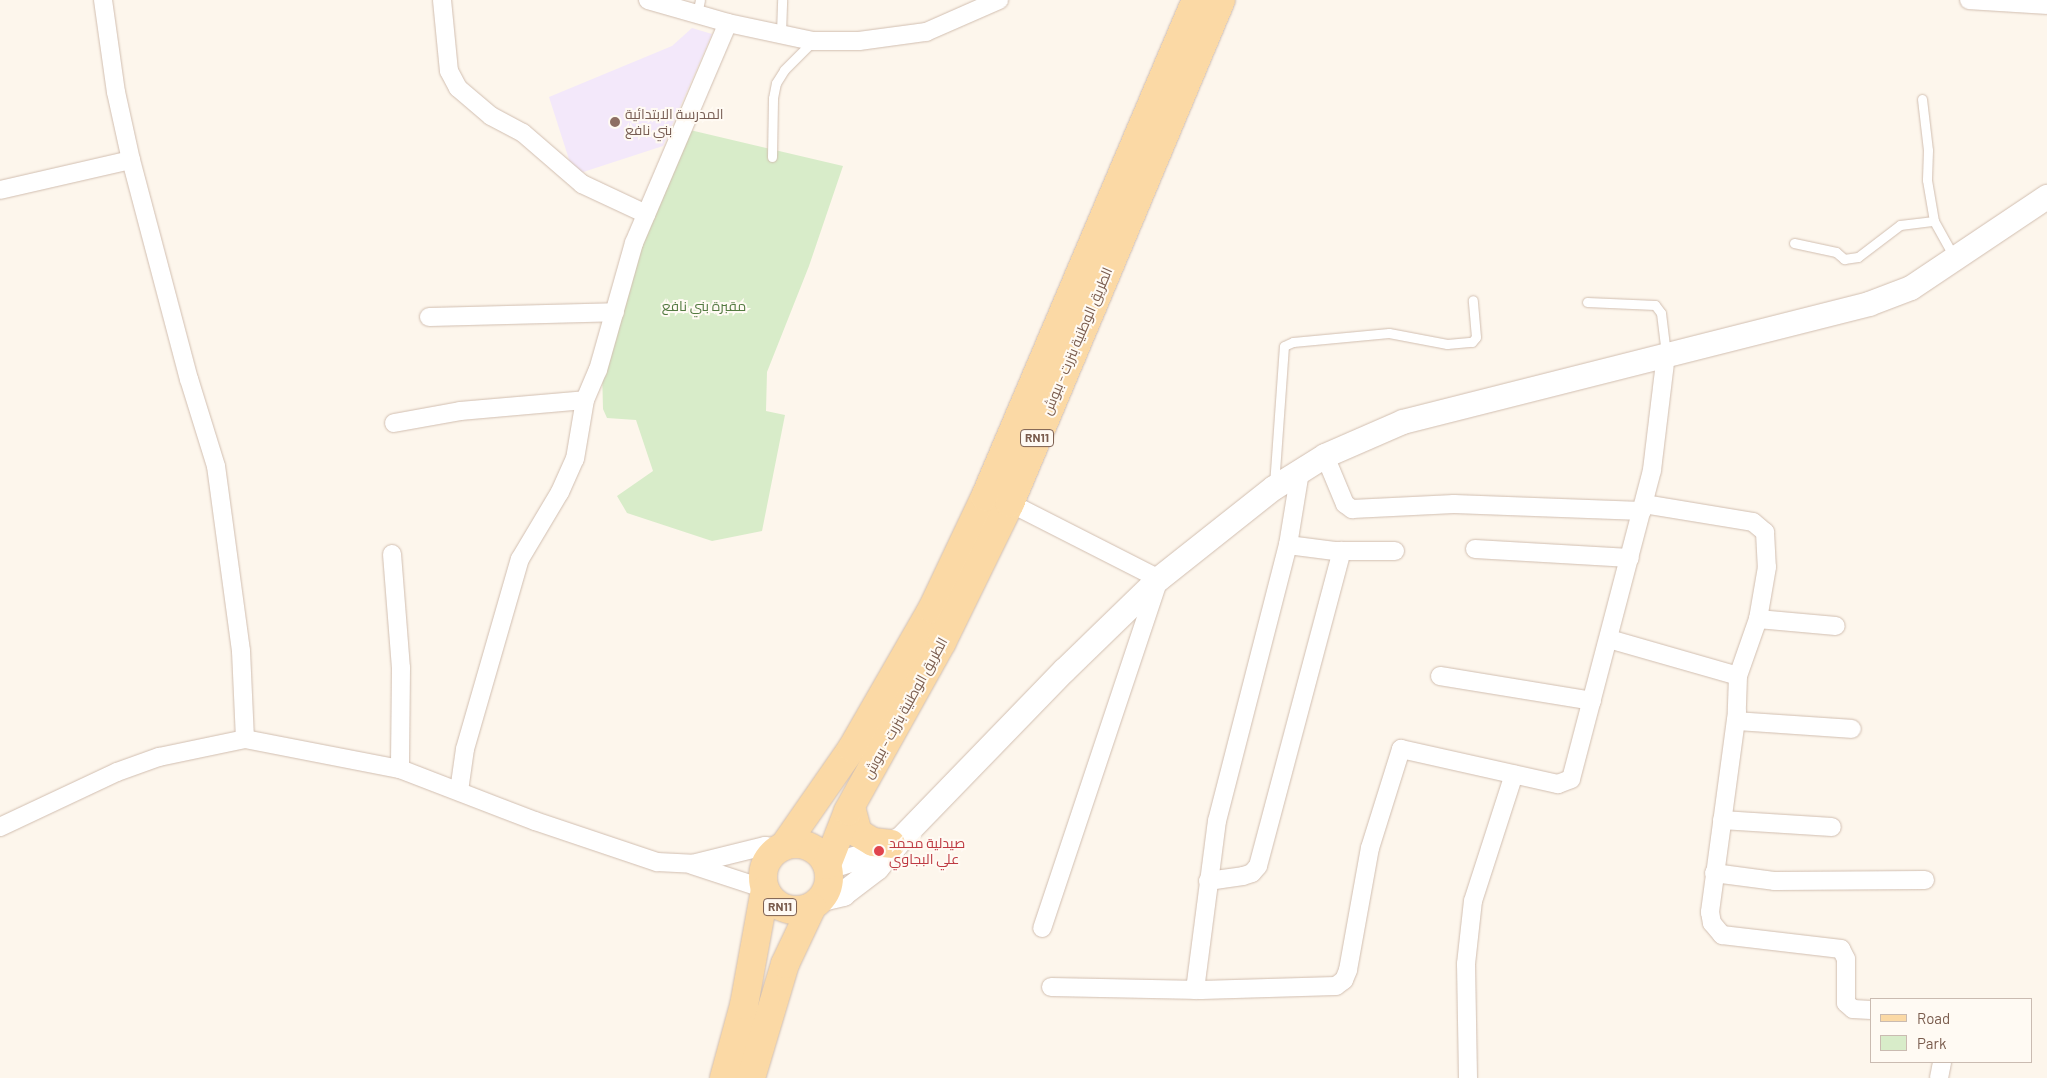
<!DOCTYPE html>
<html>
<head>
<meta charset="utf-8">
<style>
  body { margin:0 }
  #map { position:relative; width:2047px; height:1078px; overflow:hidden; background:#fdf6ec; font-family:Barlow,Cairo,sans-serif }
  div>[style] { position:absolute }
  [style*='--x'] { left:calc(var(--x)*1px); top:calc(var(--y)*1px); width:calc(var(--w)*1px); rotate:calc(var(--a)*1deg) }
  .education>* { inset:0; background:#f3e8fa }
  .green>* { inset:0; background:#d8ecc9 }
  .roads { filter:drop-shadow(0 0 1px #d1beb0) drop-shadow(0 0 1px #d1beb0) }
  .lane>* { height:9px; margin:-4.5px; padding:0 4.5px; transform-origin:4.5px; border-radius:4.5px; background:#fff }
  .street>* { height:18px; margin:-9px; padding:0 9px; transform-origin:9px; border-radius:9px; background:#fff }
  .secondary>* { height:24px; margin:-12px; padding:0 12px; transform-origin:12px; border-radius:12px; background:#fff }
  .primary>* { height:28px; margin:-14px; padding:0 14px; transform-origin:14px; border-radius:14px; background:#fbd9a5 }
  .primary>.ring { margin:-14px; padding:0; box-sizing:content-box; background:none; border:28px solid #fbd9a5; border-radius:50% }
  .dots>* { width:14px; height:14px; translate:-50% -50%; box-sizing:border-box; border:2px solid #fffaf3; border-radius:50% }
  span { translate:-50% -50%; white-space:nowrap; text-align:center; line-height:1.15; -webkit-text-stroke:4px #fffaf3; paint-order:stroke }
  .shield-label span { padding:1px 4px; background:#fffaf3; border:1px solid; border-radius:4px; -webkit-text-stroke-width:0 }
  .shield-label { font-size:12px; color:#7a5c4d; font-weight:700 }
  .education-label { font-size:14px; color:#785e54 }
  .left { translate:0 -50%; text-align:left }
  .park-label { font-size:14px; color:#537a41 }
  .street-label { font-size:14px; color:#7a5c4d }
  .health-label { font-size:14px; color:#be3a42 }
  .legend { position:absolute; left:1870px; top:998px; width:162px; height:65px; box-sizing:border-box; background:#fffaf3; border:1px solid #cabbb1; margin:0; padding:6px 9px; list-style:none; font-size:15px; color:#7a5c4d }
  .legend li { display:flex; align-items:center; gap:10px; height:25px }
  .legend b { width:25px; border:1px solid #cabbb1 }
</style>
</head>
<body>
<div id="map">
  <div class="education">
    <i style="clip-path:polygon(692px 28px,712px 34px,663px 146px,574px 175px,549px 97px,672px 46px)"></i>
  </div>
  <div class="green">
    <i style="clip-path:polygon(690px 130px,843px 166px,809px 266px,767px 372px,766px 411px,785px 415px,762px 531px,712px 541px,627px 513px,617px 496px,653px 471px,636px 420px,607px 418px,603px 409px,602px 370px,624px 283px)"></i>
  </div>
  <div class="roads">
    <div class="lane">
      <i style="--x:697;--y:14;--w:14;--a:-78"></i>
      <i style="--x:781;--y:33;--w:33;--a:-88"></i>
      <i style="--x:1922;--y:99;--w:51;--a:83.3"></i>
      <i style="--x:1928;--y:150;--w:30;--a:92"></i>
      <i style="--x:1927;--y:180;--w:42;--a:80.3"></i>
      <i style="--x:1934;--y:221;--w:41;--a:60.9"></i>
      <i style="--x:772;--y:157;--w:59;--a:-89"></i>
      <i style="--x:773;--y:98;--w:15;--a:-79"></i>
      <i style="--x:776;--y:83;--w:15;--a:-58"></i>
      <i style="--x:784;--y:70;--w:41;--a:-45"></i>
      <i style="--x:1794;--y:243;--w:43;--a:12.1"></i>
      <i style="--x:1836;--y:252;--w:11;--a:41"></i>
      <i style="--x:1844;--y:259;--w:14;--a:-8"></i>
      <i style="--x:1858;--y:257;--w:53;--a:-37.3"></i>
      <i style="--x:1900;--y:225;--w:34;--a:-7"></i>
      <i style="--x:1587;--y:302;--w:68;--a:2.5"></i>
      <i style="--x:1655;--y:305;--w:10;--a:53"></i>
      <i style="--x:1661;--y:313;--w:41;--a:83"></i>
      <i style="--x:1274;--y:485;--w:139;--a:-85.9"></i>
      <i style="--x:1284;--y:346;--w:10;--a:-24"></i>
      <i style="--x:1293;--y:342;--w:96;--a:-5.4"></i>
      <i style="--x:1389;--y:333;--w:59;--a:10.7"></i>
      <i style="--x:1447;--y:344;--w:25;--a:-5"></i>
      <i style="--x:1472;--y:342;--w:6;--a:-51"></i>
      <i style="--x:1476;--y:337;--w:37;--a:-95"></i>
    </div>
    <div class="street">
      <i style="--x:103;--y:0;--w:93;--a:82"></i>
      <i style="--x:116;--y:92;--w:70;--a:77.6"></i>
      <i style="--x:131;--y:160;--w:227;--a:75.2"></i>
      <i style="--x:189;--y:379;--w:91;--a:72.8"></i>
      <i style="--x:216;--y:466;--w:187;--a:82.3"></i>
      <i style="--x:241;--y:651;--w:88;--a:87.4"></i>
      <i style="--x:442;--y:0;--w:71;--a:84.4"></i>
      <i style="--x:449;--y:71;--w:19;--a:62"></i>
      <i style="--x:458;--y:88;--w:43;--a:40.3"></i>
      <i style="--x:491;--y:116;--w:36;--a:28"></i>
      <i style="--x:523;--y:133;--w:78;--a:40.8"></i>
      <i style="--x:582;--y:184;--w:71;--a:25.1"></i>
      <i style="--x:648;--y:0;--w:83;--a:16"></i>
      <i style="--x:728;--y:23;--w:87;--a:12"></i>
      <i style="--x:813;--y:41;--w:46;--a:0"></i>
      <i style="--x:859;--y:41;--w:68;--a:-7.7"></i>
      <i style="--x:926;--y:32;--w:80;--a:-23.7"></i>
      <i style="--x:1969;--y:0;--w:78;--a:3.7"></i>
      <i style="--x:0;--y:190;--w:134;--a:-12.9"></i>
      <i style="--x:429;--y:317;--w:186;--a:-1.5"></i>
      <i style="--x:394;--y:423;--w:67;--a:-10.3"></i>
      <i style="--x:460;--y:411;--w:125;--a:-5"></i>
      <i style="--x:1325;--y:456;--w:52;--a:67.4"></i>
      <i style="--x:1345;--y:504;--w:9;--a:36"></i>
      <i style="--x:1352;--y:509;--w:102;--a:-2.8"></i>
      <i style="--x:1454;--y:504;--w:188;--a:2.1"></i>
      <i style="--x:1010;--y:503;--w:167;--a:27"></i>
      <i style="--x:1159;--y:579;--w:368;--a:108.5"></i>
      <i style="--x:1644;--y:504;--w:110;--a:9.4"></i>
      <i style="--x:1753;--y:522;--w:16;--a:40"></i>
      <i style="--x:1765;--y:532;--w:35;--a:87"></i>
      <i style="--x:1767;--y:567;--w:53;--a:99.8"></i>
      <i style="--x:1758;--y:619;--w:60;--a:109.3"></i>
      <i style="--x:1288;--y:545;--w:47;--a:7.3"></i>
      <i style="--x:1335;--y:551;--w:60;--a:0"></i>
      <i style="--x:1475;--y:549;--w:155;--a:3.3"></i>
      <i style="--x:392;--y:554;--w:114;--a:85.5"></i>
      <i style="--x:401;--y:668;--w:101;--a:90.6"></i>
      <i style="--x:1758;--y:619;--w:78;--a:5.1"></i>
      <i style="--x:1609;--y:639;--w:134;--a:16"></i>
      <i style="--x:1738;--y:676;--w:36;--a:92"></i>
      <i style="--x:1737;--y:712;--w:202;--a:97.7"></i>
      <i style="--x:1710;--y:912;--w:11;--a:80"></i>
      <i style="--x:1712;--y:923;--w:16;--a:50"></i>
      <i style="--x:1722;--y:935;--w:120;--a:6.7"></i>
      <i style="--x:1841;--y:949;--w:11;--a:63"></i>
      <i style="--x:1846;--y:959;--w:44;--a:90"></i>
      <i style="--x:1846;--y:1003;--w:9;--a:41"></i>
      <i style="--x:1853;--y:1009;--w:18;--a:3"></i>
      <i style="--x:1440;--y:676;--w:154;--a:9.3"></i>
      <i style="--x:1736;--y:721;--w:116;--a:3.9"></i>
      <i style="--x:459;--y:791;--w:42;--a:-81.9"></i>
      <i style="--x:465;--y:749;--w:198;--a:-73.9"></i>
      <i style="--x:520;--y:559;--w:78;--a:-59.2"></i>
      <i style="--x:560;--y:492;--w:36;--a:-66"></i>
      <i style="--x:575;--y:459;--w:60;--a:-80.4"></i>
      <i style="--x:585;--y:400;--w:33;--a:-67"></i>
      <i style="--x:598;--y:370;--w:132;--a:-74.2"></i>
      <i style="--x:634;--y:243;--w:239;--a:-66.9"></i>
      <i style="--x:1722;--y:820;--w:110;--a:3.6"></i>
      <i style="--x:0;--y:827;--w:129;--a:-25.2"></i>
      <i style="--x:117;--y:772;--w:45;--a:-19.7"></i>
      <i style="--x:159;--y:757;--w:88;--a:-11.8"></i>
      <i style="--x:245;--y:739;--w:158;--a:11"></i>
      <i style="--x:400;--y:769;--w:145;--a:21.1"></i>
      <i style="--x:535;--y:821;--w:129;--a:18.6"></i>
      <i style="--x:657;--y:862;--w:35;--a:3"></i>
      <i style="--x:692;--y:864;--w:75;--a:-13.9"></i>
      <i style="--x:765;--y:846;--w:15;--a:8"></i>
      <i style="--x:692;--y:865;--w:77;--a:18.2"></i>
      <i style="--x:1714;--y:873;--w:62;--a:7.5"></i>
      <i style="--x:1775;--y:881;--w:150;--a:-0.4"></i>
      <i style="--x:1208;--y:881;--w:35;--a:-8"></i>
      <i style="--x:1243;--y:876;--w:9;--a:-18"></i>
      <i style="--x:1252;--y:873;--w:9;--a:-49"></i>
      <i style="--x:1258;--y:866;--w:326;--a:-75.1"></i>
      <i style="--x:1051;--y:987;--w:150;--a:1.1"></i>
      <i style="--x:1201;--y:990;--w:135;--a:-1.7"></i>
      <i style="--x:1336;--y:986;--w:10;--a:-37"></i>
      <i style="--x:1344;--y:980;--w:11;--a:-68"></i>
      <i style="--x:1348;--y:970;--w:124;--a:-79.8"></i>
      <i style="--x:1370;--y:848;--w:104;--a:-72.6"></i>
      <i style="--x:1401;--y:749;--w:161;--a:12.6"></i>
      <i style="--x:1558;--y:784;--w:14;--a:-21"></i>
      <i style="--x:1571;--y:779;--w:319;--a:-75.3"></i>
      <i style="--x:1652;--y:470;--w:117;--a:-83.1"></i>
      <i style="--x:1195;--y:990;--w:170;--a:-82.6"></i>
      <i style="--x:1217;--y:821;--w:285;--a:-75.6"></i>
      <i style="--x:1288;--y:545;--w:74;--a:-80.7"></i>
      <i style="--x:1468;--y:1078;--w:114;--a:-91"></i>
      <i style="--x:1466;--y:964;--w:63;--a:-83.7"></i>
      <i style="--x:1473;--y:901;--w:133;--a:-72.1"></i>
      <i style="--x:1939;--y:1078;--w:16;--a:-79"></i>
    </div>
    <div class="secondary">
      <i style="--x:828;--y:867;--w:51;--a:-17"></i>
      <i style="--x:877;--y:852;--w:22;--a:-30"></i>
      <i style="--x:822;--y:899;--w:22;--a:-13"></i>
      <i style="--x:843;--y:894;--w:43;--a:-37.4"></i>
      <i style="--x:877;--y:868;--w:39;--a:-50"></i>
      <i style="--x:902;--y:838;--w:234;--a:-45.9"></i>
      <i style="--x:1065;--y:670;--w:131;--a:-44.1"></i>
      <i style="--x:1159;--y:579;--w:147;--a:-38.4"></i>
      <i style="--x:1274;--y:488;--w:60;--a:-32.1"></i>
      <i style="--x:1325;--y:456;--w:85;--a:-23.6"></i>
      <i style="--x:1403;--y:422;--w:481;--a:-14.2"></i>
      <i style="--x:1869;--y:304;--w:45;--a:-20.9"></i>
      <i style="--x:1911;--y:288;--w:164;--a:-33.8"></i>
    </div>
    <div class="primary">
      <i style="--x:851;--y:807;--w:27;--a:75"></i>
      <i style="--x:858;--y:833;--w:17;--a:31"></i>
      <i style="--x:873;--y:842;--w:18;--a:6"></i>
      <i class="ring" style="left:763px;top:844px;width:38px;height:38px"></i>
      <i style="--x:784;--y:846;--w:119;--a:-55.2"></i>
      <i style="--x:852;--y:748;--w:160;--a:-60.1"></i>
      <i style="--x:932;--y:609;--w:124;--a:-64.7"></i>
      <i style="--x:985;--y:497;--w:540;--a:-67"></i>
      <i style="--x:827;--y:865;--w:58;--a:-68.7"></i>
      <i style="--x:848;--y:811;--w:193;--a:-60.9"></i>
      <i style="--x:942;--y:642;--w:155;--a:-63.9"></i>
      <i style="--x:1010;--y:503;--w:545;--a:-67.24"></i>
      <i style="--x:724;--y:1078;--w:76;--a:-74.7"></i>
      <i style="--x:744;--y:1005;--w:117;--a:-79.7"></i>
      <i style="--x:751;--y:1078;--w:119;--a:-73.4"></i>
      <i style="--x:785;--y:964;--w:63;--a:-64.7"></i>
    </div>
  </div>
  <div class="dots">
    <i style="left:615px;top:122px;background:#8d6e63"></i>
    <i style="left:879px;top:851px;background:#e0444e"></i>
  </div>
  <div class="shield-label">
    <span style="left:1037px;top:438px">RN11</span>
    <span style="left:780px;top:907px">RN11</span>
  </div>
  <div class="education-label">
    <span class="left" style="left:625px;top:122px">المدرسة الابتدائية<br>بني نافع</span>
  </div>
  <div class="park-label">
    <span style="left:704px;top:306px">مقبرة بني نافع</span>
  </div>
  <div class="street-label">
    <span style="left:1077px;top:341px;rotate:-67deg">الطريق الوطنية بنزرت - ببوش</span>
    <span style="left:905px;top:708px;rotate:-61deg">الطريق الوطنية بنزرت - ببوش</span>
  </div>
  <div class="health-label">
    <span class="left" style="left:889px;top:851px">صيدلية محمد<br>علي البجاوي</span>
  </div>
  <ul class="legend">
  <li><b style="height:6px;background:#fbd9a5"></b>Road</li>
  <li><b style="height:14px;background:#d8ecc9"></b>Park</li>
  </ul>
</div>
</body>
</html>
